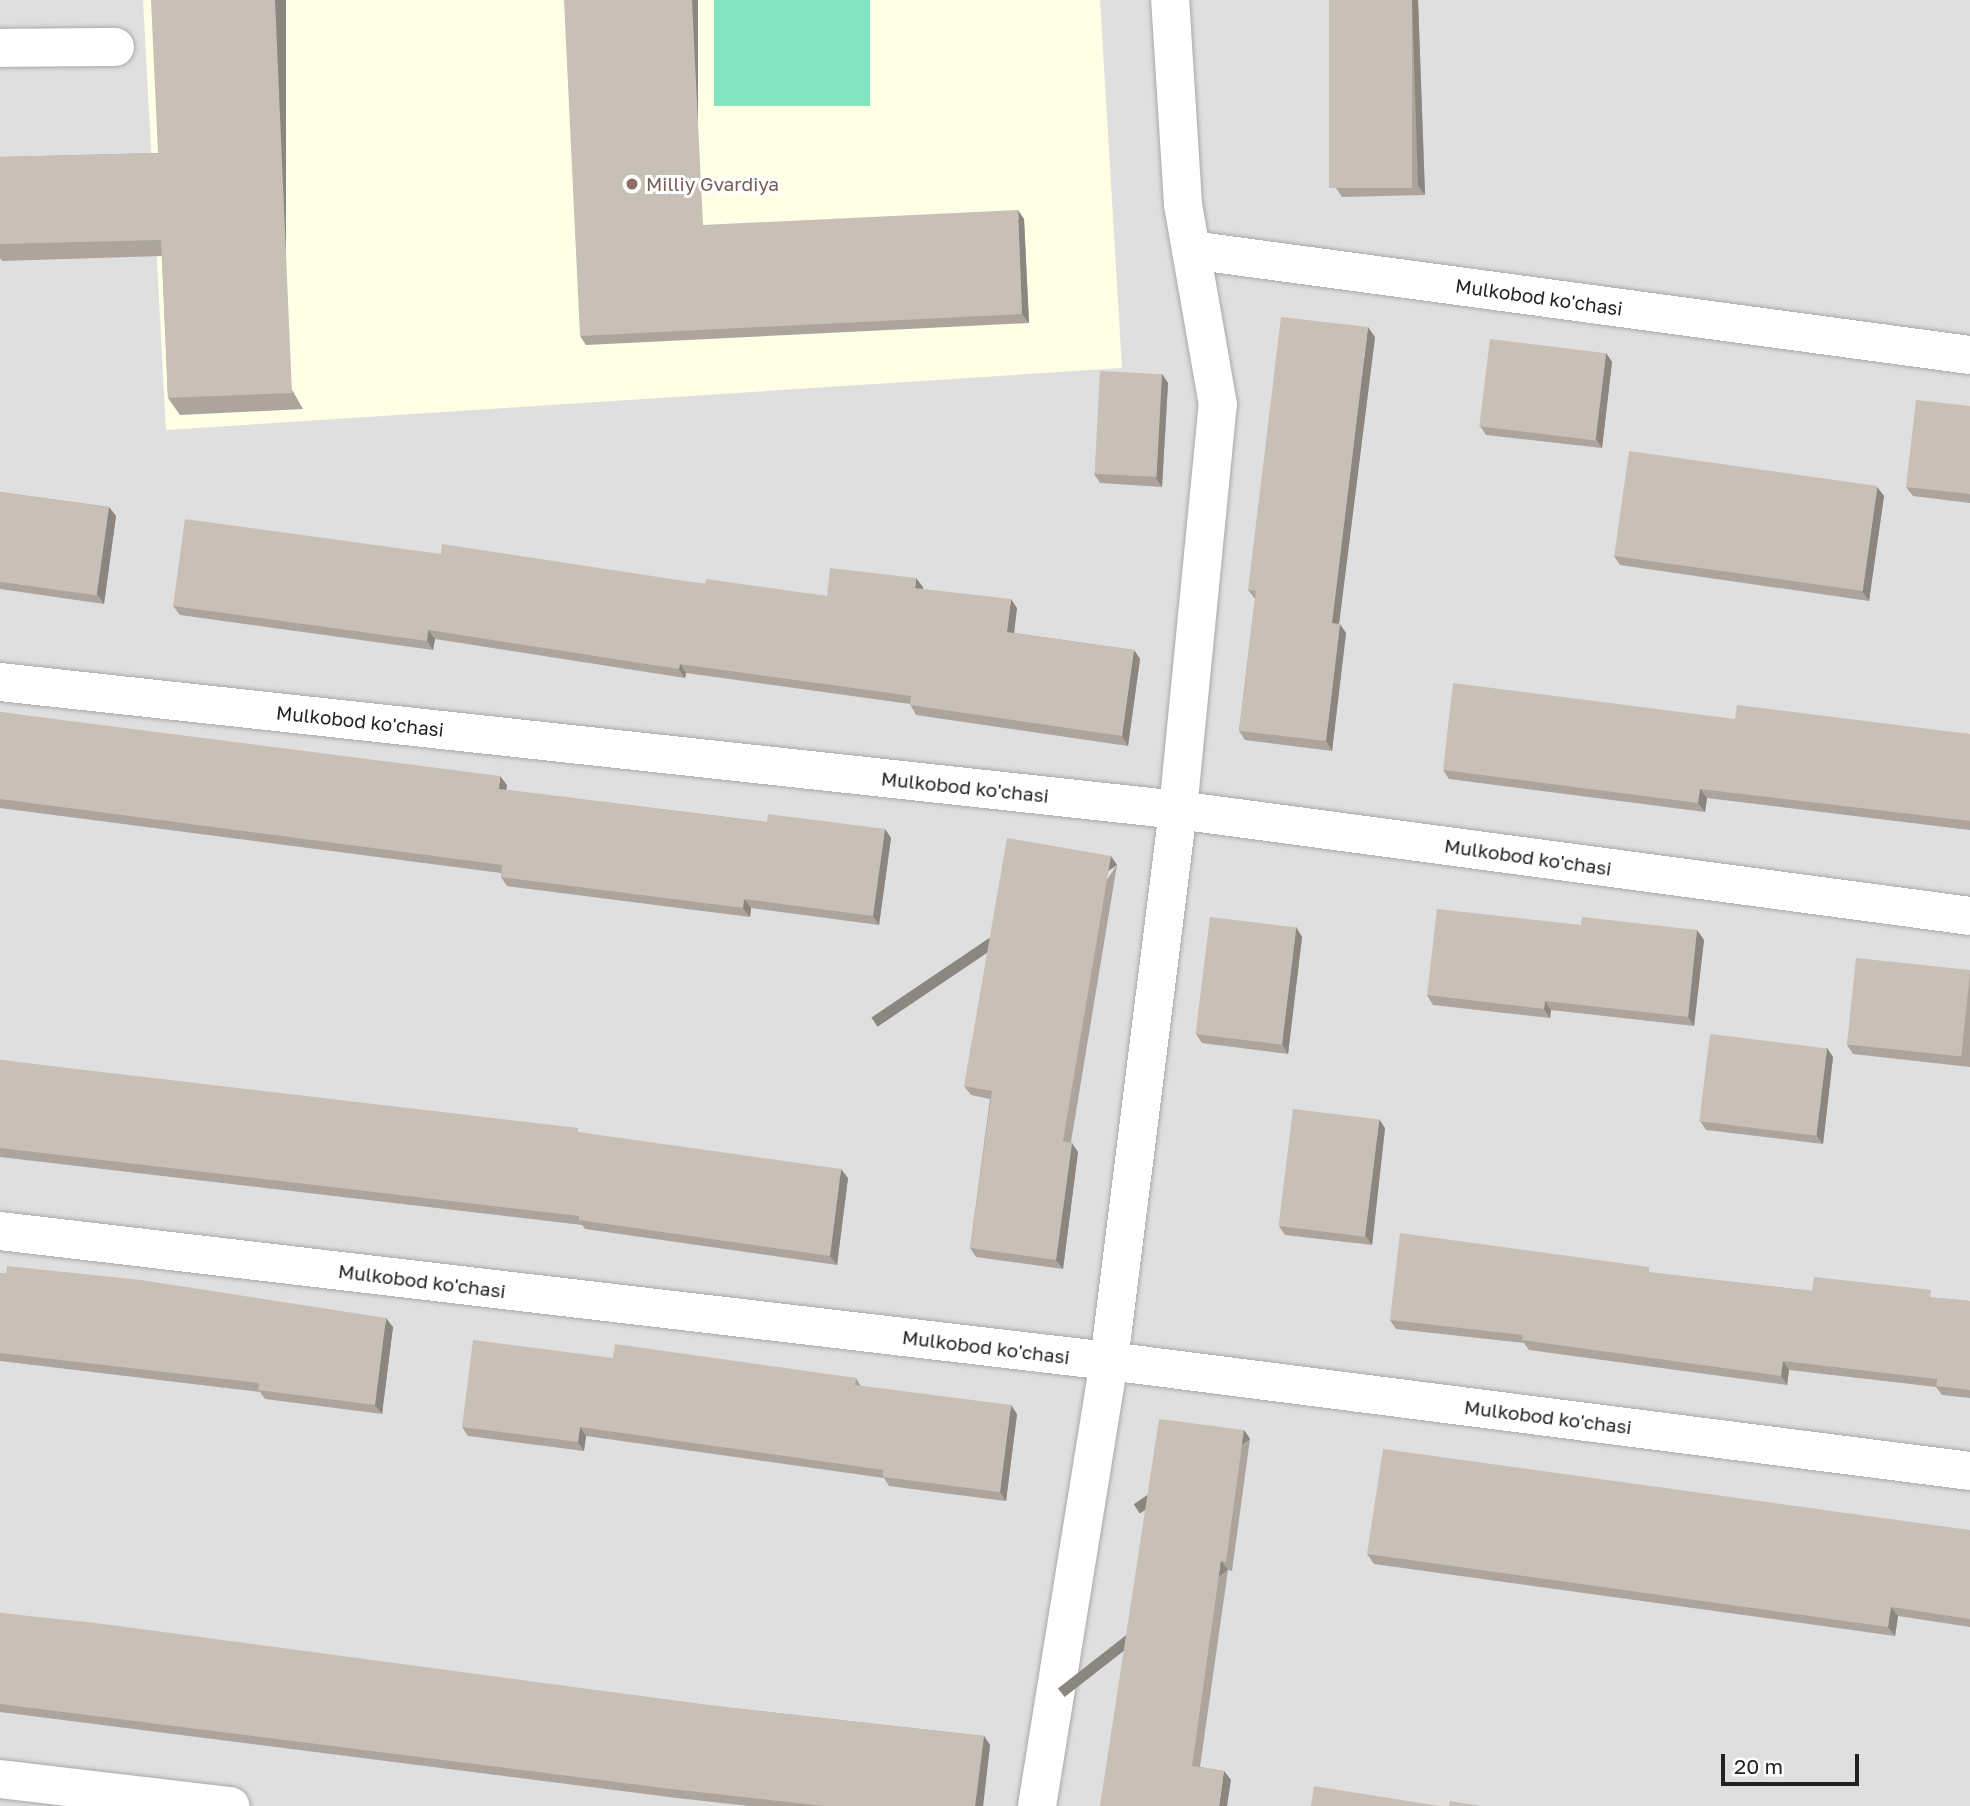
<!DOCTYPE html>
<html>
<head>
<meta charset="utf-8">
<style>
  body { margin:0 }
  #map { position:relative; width:1970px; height:1806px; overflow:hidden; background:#f2efe8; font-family:"Golos Text",sans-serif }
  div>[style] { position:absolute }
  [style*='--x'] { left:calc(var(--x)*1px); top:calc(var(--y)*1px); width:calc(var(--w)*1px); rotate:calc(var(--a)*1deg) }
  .residential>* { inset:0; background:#e0dfdf; transform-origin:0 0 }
  .education>* { inset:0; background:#ffffe5 }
  .pitch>* { inset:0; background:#82e5bf; transform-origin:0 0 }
  .roads { filter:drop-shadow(0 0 2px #a9a9a9) drop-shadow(0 0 2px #a9a9a9) }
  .minor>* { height:38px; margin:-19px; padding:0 19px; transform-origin:19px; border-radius:19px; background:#fff }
  .wall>* { inset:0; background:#aca49d }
  .shaded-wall>* { inset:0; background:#8c8680; transform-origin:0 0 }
  .building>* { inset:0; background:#c8bfb7; transform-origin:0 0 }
  .dots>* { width:19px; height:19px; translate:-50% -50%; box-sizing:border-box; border:4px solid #fff; border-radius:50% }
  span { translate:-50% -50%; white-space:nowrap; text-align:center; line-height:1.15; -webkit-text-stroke:6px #fff; paint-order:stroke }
  .education-label { font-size:19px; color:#785e54 }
  .left { translate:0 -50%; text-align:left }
  .street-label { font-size:19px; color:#222 }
  .scale { position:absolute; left:1721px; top:1754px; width:138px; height:32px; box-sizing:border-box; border:4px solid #222; border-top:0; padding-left:9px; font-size:21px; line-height:24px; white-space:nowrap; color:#222; -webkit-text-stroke:5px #fff; paint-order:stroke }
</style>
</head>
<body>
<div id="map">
  <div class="residential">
    <i style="left:0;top:0;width:1970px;height:1806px"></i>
  </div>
  <div class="education">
    <i style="clip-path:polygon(143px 0,1100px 0,1122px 368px,166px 430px)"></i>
  </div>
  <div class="pitch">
    <i style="left:714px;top:0;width:156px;height:106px"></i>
  </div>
  <div class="roads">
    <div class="minor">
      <i style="--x:0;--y:48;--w:115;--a:-0.5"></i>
      <i style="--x:1191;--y:250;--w:786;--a:7.68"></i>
      <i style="--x:0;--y:682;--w:1185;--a:6.2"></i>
      <i style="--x:1178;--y:810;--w:799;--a:7.62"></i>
      <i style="--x:0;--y:1231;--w:1117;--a:6.69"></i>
      <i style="--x:1109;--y:1361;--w:868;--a:7.28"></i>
      <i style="--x:0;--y:1779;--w:232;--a:6.7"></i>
      <i style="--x:1037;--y:1806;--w:451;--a:-80.8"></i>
      <i style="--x:1109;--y:1361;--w:555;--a:-82.86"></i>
      <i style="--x:1178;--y:810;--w:407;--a:-84.4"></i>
      <i style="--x:1218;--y:405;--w:204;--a:-99.9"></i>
      <i style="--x:1183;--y:204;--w:204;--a:-93.6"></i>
    </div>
  </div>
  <div class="wall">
    <i style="clip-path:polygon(1329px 0,1418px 0,1425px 195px,1342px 197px,1336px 188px)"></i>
    <i style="clip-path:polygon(158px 153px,303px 409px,180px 415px,168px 398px,162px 256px,2px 261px,0 258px,0 157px)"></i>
    <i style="clip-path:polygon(1024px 219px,1029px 323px,586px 345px,580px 336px,709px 225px)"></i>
    <i style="clip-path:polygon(1375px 337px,1339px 624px,1346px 633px,1332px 751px,1245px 740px,1239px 731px,1255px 599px,1248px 590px)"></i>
    <i style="clip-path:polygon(1606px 353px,1612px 362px,1602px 448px,1486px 435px,1480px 426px)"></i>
    <i style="clip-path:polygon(1162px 374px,1168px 383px,1162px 487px,1100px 483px,1094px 474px)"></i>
    <i style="clip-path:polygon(1970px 406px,1970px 503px,1913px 496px,1906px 487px)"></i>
    <i style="clip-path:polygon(1877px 487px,1884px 496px,1869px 601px,1620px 565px,1614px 556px)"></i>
    <i style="clip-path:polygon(0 492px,109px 507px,116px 516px,104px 604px,0 589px)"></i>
    <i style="clip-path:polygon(441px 554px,705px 584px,827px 596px,923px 587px,923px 589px,1017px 608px,1014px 633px,1134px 650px,1140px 659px,1128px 746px,916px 715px,910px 704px,686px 673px,685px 678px,435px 639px,433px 650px,180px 615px,173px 606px)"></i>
    <i style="clip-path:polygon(0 712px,507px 785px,506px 790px,767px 822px,885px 829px,891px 838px,879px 925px,751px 908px,750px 917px,507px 886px,501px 877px,501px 873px,0 808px)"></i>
    <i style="clip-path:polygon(1735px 719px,1970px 734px,1970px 830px,1707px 798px,1705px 812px,1449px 779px,1443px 770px)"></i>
    <i style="clip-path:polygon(1117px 865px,1071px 1142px,1078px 1152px,1063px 1269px,976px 1257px,970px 1248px,990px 1099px,971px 1095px,964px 1086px)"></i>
    <i style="clip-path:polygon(1581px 925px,1697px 930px,1704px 940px,1694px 1026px,1551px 1010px,1550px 1018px,1433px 1005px,1427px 995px)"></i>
    <i style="clip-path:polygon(1296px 927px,1302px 937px,1288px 1054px,1202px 1043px,1196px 1034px)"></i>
    <i style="clip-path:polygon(1970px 970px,1970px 1067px,1853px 1054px,1847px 1045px)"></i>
    <i style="clip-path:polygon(1827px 1048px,1833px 1057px,1823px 1144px,1706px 1130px,1700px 1121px)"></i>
    <i style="clip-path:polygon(0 1060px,582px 1133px,848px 1178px,837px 1265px,585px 1229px,582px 1225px,0 1157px)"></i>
    <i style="clip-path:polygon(1385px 1128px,1372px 1245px,1285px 1235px,1279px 1226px)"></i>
    <i style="clip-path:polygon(0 1273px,393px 1327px,382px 1414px,265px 1399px,260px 1392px,0 1361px)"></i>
    <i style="clip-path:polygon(1653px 1273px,1812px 1291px,1936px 1298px,1970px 1301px,1970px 1398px,1942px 1395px,1936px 1387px,1789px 1370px,1787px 1385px,1529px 1350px,1524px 1343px,1396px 1329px,1390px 1320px)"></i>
    <i style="clip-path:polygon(613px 1358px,856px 1378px,861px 1386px,1017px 1414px,1006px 1501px,889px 1486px,884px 1478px,586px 1436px,584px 1451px,468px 1436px,462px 1427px)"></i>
    <i style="clip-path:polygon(1244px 1430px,1250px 1439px,1232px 1571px,1228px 1570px,1200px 1767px,1224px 1771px,1231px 1780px,1100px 1806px)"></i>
    <i style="clip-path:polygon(1970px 1530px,1970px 1627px,1898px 1616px,1895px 1636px,1374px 1564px,1367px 1554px)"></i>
    <i style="clip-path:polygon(0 1613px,715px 1706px,984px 1736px,990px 1745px,983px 1806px,749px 1806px,677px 1798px,0 1712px)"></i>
  </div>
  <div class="shaded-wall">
    <i style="left:275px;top:0;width:11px;height:393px"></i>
    <i style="left:692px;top:0;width:6px;height:225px"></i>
    <i style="clip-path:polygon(1412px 0,1418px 0,1425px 195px,1418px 186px)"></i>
    <i style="clip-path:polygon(1018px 210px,1024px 219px,1029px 323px,1022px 314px)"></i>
    <i style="clip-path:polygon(1368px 327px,1375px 337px,1338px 632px,1332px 623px)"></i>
    <i style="clip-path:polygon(1606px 353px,1612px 362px,1602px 448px,1596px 439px)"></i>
    <i style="clip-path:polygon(1162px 374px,1168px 383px,1162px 487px,1156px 478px)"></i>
    <i style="clip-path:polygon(1877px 487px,1884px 496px,1869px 601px,1862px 591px)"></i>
    <i style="clip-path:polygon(109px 507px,116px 516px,104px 604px,97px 594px)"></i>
    <i style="clip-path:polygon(916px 578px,923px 587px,922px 597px,915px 588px)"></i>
    <i style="clip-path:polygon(1011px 599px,1017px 608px,1013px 641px,1007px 632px)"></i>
    <i style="clip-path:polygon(1340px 624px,1346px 633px,1332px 751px,1326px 741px)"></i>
    <i style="clip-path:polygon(428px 630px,435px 639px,433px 650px,427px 641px)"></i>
    <i style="clip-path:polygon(1134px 650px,1140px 659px,1128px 746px,1122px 736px)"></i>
    <i style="clip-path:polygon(680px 664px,686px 673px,685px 678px,679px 669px)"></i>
    <i style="clip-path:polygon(500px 776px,507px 785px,505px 798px,499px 789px)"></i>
    <i style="clip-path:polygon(1700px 789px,1707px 798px,1705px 812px,1698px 803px)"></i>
    <i style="clip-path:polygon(885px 829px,891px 838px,879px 925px,873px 916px)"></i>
    <i style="left:1111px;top:856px;width:11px;height:289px;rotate:56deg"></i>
    <i style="clip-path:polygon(744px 899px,751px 908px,750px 917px,743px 908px)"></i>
    <i style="clip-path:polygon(1296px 927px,1302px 937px,1288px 1054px,1282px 1044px)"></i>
    <i style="clip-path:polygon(1697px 930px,1704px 940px,1694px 1026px,1688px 1017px)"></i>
    <i style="clip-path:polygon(1545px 1001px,1551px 1010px,1550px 1018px,1544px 1009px)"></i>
    <i style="clip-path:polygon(1827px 1048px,1833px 1057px,1823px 1144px,1816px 1135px)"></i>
    <i style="clip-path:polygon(1379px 1119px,1385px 1128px,1372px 1245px,1365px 1235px)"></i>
    <i style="clip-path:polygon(1072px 1143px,1078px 1152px,1063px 1269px,1056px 1260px)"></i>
    <i style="clip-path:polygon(841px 1169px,848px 1178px,837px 1265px,830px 1256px)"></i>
    <i style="clip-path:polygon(386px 1318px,393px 1327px,382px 1414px,375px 1405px)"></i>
    <i style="clip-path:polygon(1783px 1361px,1789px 1370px,1787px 1385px,1781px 1376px)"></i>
    <i style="clip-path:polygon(1011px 1405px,1017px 1414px,1006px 1501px,1000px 1492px)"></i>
    <i style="clip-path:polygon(580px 1427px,586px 1436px,584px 1451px,578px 1442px)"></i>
    <i style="left:1244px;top:1430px;width:11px;height:133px;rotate:56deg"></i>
    <i style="left:1221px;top:1561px;width:11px;height:207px;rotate:52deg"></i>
    <i style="clip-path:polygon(1891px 1607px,1898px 1616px,1895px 1636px,1888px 1627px)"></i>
    <i style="clip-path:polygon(984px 1736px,990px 1745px,983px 1806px,975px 1806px)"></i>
    <i style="clip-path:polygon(1224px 1771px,1231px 1780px,1227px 1806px,1219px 1806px)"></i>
  </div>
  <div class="building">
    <i style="clip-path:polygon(151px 0,275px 0,292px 393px,168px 398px,161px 240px,0 244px,0 157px,158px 153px)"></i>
    <i style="clip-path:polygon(564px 0,692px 0,703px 225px,1018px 210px,1022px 314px,580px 336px)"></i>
    <i style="left:1329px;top:0;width:83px;height:188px"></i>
    <i style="clip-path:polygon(1281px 317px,1368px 327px,1332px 623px,1340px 624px,1326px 741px,1239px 731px,1256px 591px,1248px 590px)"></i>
    <i style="left:1490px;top:339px;width:117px;height:88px;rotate:7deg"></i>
    <i style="left:1100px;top:371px;width:62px;height:103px;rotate:3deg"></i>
    <i style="clip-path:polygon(1916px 400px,1970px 406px,1970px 494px,1906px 487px)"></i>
    <i style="left:1629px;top:451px;width:251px;height:106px;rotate:8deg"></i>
    <i style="left:0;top:492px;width:110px;height:89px;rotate:8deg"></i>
    <i style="clip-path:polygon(185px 519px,441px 554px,442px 544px,705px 584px,706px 579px,827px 596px,830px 568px,916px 578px,915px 588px,1011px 599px,1007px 632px,1134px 650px,1122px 736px,910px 705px,911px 696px,680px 664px,679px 669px,428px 630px,427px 641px,173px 606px)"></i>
    <i style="clip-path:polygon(1453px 683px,1735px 719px,1737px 705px,1970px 734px,1970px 821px,1700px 789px,1698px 803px,1443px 770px)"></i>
    <i style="clip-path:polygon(0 712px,500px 776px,499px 789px,767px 822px,768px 814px,885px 829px,873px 916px,744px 899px,743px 908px,501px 877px,502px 865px,0 799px)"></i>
    <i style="clip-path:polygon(1007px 838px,1111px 856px,1063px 1141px,1072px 1143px,1056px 1260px,970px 1248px,992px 1091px,964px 1086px)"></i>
    <i style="clip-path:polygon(1437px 909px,1581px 925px,1582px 917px,1697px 930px,1688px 1017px,1545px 1001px,1544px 1009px,1427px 995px)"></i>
    <i style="left:1210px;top:917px;width:87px;height:118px;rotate:7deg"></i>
    <i style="left:1856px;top:958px;width:115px;height:87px;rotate:6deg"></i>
    <i style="left:1710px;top:1034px;width:118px;height:88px;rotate:7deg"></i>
    <i style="clip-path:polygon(0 1060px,578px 1128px,578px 1132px,841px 1169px,830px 1256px,579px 1220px,579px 1216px,0 1148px)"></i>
    <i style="left:1293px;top:1109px;width:87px;height:118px;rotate:7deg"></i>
    <i style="clip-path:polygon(1400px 1233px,1649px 1267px,1649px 1272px,1812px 1291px,1814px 1277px,1931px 1290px,1930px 1297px,1970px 1301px,1970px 1390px,1936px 1386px,1937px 1379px,1783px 1361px,1781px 1376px,1522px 1340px,1523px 1335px,1390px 1320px)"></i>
    <i style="clip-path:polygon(7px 1266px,141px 1280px,386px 1318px,375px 1405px,258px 1390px,259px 1383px,0 1353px,0 1273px,6px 1274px)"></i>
    <i style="clip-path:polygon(473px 1340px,613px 1358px,615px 1344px,856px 1378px,855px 1385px,1011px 1405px,1000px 1492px,883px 1477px,883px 1470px,580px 1427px,578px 1442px,462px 1427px)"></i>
    <i style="clip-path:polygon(1159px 1419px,1244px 1430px,1226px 1562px,1221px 1561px,1192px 1766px,1224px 1771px,1219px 1806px,1100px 1806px)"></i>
    <i style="clip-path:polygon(1383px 1449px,1970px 1530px,1970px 1619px,1891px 1607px,1888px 1627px,1367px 1554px)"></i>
    <i style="clip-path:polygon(0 1613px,96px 1623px,715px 1706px,984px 1736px,975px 1806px,824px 1806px,671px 1789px,0 1704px)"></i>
    <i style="clip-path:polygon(1314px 1786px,1439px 1806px,1311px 1806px)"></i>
    <i style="clip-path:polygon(1450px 1801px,1481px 1806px,1449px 1806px)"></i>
  </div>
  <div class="dots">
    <i style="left:632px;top:184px;background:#8d6e63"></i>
  </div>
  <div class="education-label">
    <span class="left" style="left:646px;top:184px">Milliy Gvardiya</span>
  </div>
  <div class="street-label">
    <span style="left:1539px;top:297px;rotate:8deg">Mulkobod ko'chasi</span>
    <span style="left:360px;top:721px;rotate:6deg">Mulkobod ko'chasi</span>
    <span style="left:965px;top:787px;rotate:6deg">Mulkobod ko'chasi</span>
    <span style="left:1528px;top:857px;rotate:8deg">Mulkobod ko'chasi</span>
    <span style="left:422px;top:1281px;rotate:7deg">Mulkobod ko'chasi</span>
    <span style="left:986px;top:1347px;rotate:7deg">Mulkobod ko'chasi</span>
    <span style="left:1548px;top:1417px;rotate:7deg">Mulkobod ko'chasi</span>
  </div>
  <div class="scale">20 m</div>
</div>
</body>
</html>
